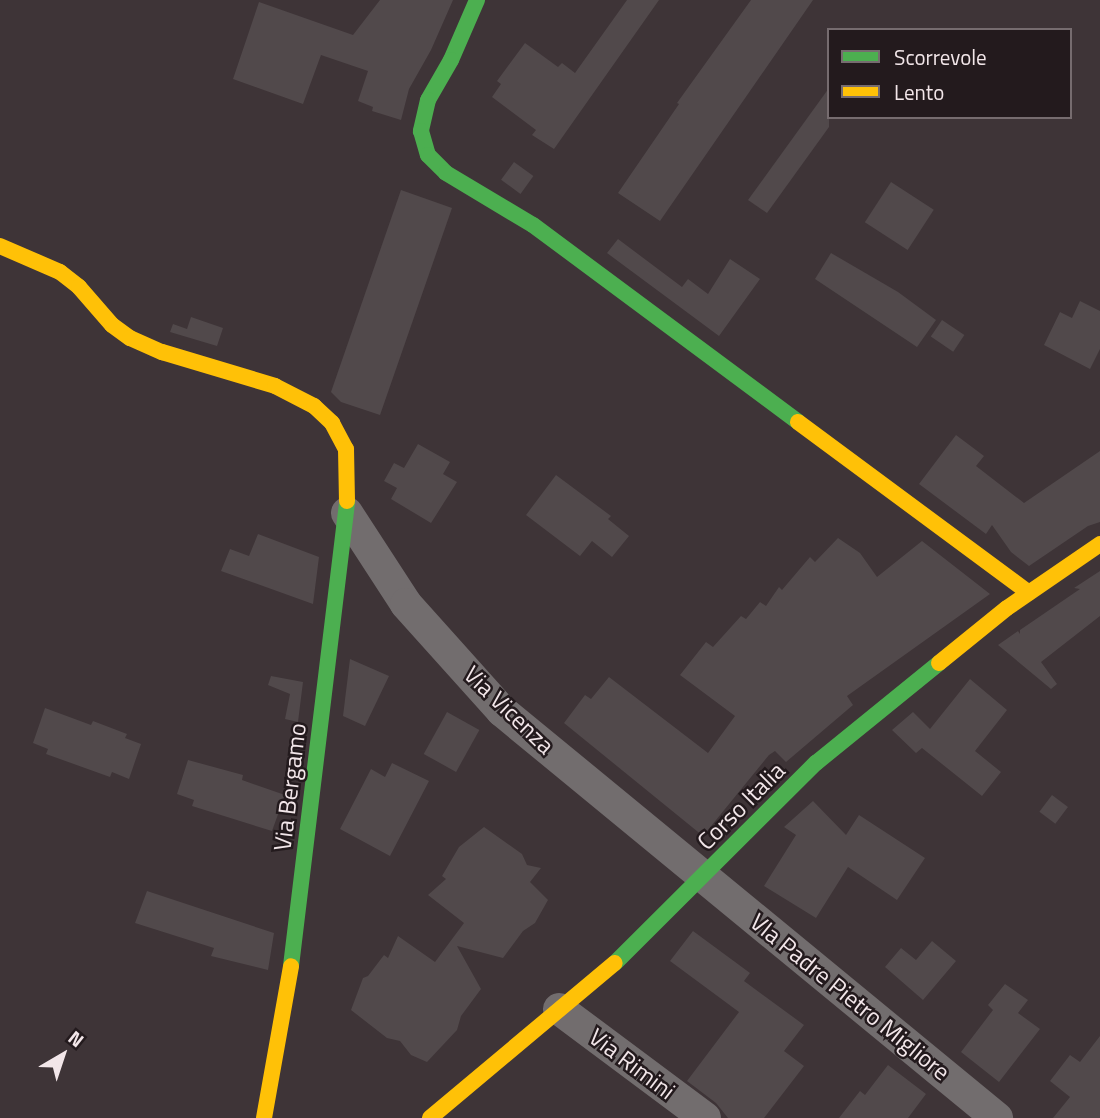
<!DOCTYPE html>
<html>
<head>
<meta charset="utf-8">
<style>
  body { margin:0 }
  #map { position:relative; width:1100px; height:1118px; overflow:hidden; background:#3e3437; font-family:"Titillium Web",sans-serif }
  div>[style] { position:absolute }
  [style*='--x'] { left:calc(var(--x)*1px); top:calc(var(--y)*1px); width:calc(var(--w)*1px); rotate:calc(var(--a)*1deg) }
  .building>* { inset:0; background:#51494b; transform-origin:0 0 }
  .street>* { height:32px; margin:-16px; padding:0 16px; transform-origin:16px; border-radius:16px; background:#726d6e }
  .fast>* { height:16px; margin:-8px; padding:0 8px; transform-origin:8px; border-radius:8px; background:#4caf50 }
  .slow>* { height:16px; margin:-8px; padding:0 8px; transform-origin:8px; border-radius:8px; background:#ffc107 }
  span { translate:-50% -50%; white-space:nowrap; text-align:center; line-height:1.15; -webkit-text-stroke:5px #231a1d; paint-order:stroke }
  .street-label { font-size:24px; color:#f2e6e9 }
  .legend { position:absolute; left:827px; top:28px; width:245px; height:91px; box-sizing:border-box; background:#231a1d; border:2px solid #766c6f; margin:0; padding:9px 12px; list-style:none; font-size:21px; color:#f2e6e9 }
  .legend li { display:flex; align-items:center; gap:14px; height:35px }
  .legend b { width:35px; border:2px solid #766c6f }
  .north { position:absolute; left:28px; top:1020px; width:70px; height:70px; -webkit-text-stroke:5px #231a1d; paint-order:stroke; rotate:39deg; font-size:19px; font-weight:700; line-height:28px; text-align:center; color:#f2e6e9 }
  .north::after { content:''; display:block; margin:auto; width:24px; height:32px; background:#f2e6e9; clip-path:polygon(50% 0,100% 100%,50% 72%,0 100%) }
</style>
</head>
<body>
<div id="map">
  <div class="building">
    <i style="clip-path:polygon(380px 0,453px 0,431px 50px,409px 89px,401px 120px,372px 111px,373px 107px,358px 101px,368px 71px,321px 55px,303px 104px,233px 79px,259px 2px,353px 35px)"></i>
    <i style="clip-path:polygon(627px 0,659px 0,554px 149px,532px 135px,536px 130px,492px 97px,501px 84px,497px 81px,525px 43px,558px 67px,562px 63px,575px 73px)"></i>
    <i style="clip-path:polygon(751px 0,813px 0,660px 221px,618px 193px,679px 104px,677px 103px)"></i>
    <i style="clip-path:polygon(829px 88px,829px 127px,767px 213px,748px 200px)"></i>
    <i style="left:514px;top:162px;width:24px;height:22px;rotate:36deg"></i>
    <i style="left:891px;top:182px;width:51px;height:48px;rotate:33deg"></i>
    <i style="clip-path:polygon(401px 190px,452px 208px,380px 415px,341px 402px,331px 392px)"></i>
    <i style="clip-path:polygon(618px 239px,682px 287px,688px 279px,708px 294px,730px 259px,760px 279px,719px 336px,607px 253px)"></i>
    <i style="clip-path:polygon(831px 253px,898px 292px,936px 320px,917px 347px,815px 279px)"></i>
    <i style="clip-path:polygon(1080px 301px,1100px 311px,1100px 349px,1090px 369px,1044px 345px,1060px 312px,1072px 318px)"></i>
    <i style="clip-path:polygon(191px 317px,223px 328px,217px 346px,170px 332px,173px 324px,187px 329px)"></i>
    <i style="left:942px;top:320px;width:27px;height:20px;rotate:34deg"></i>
    <i style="clip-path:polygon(956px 435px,984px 456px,976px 466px,1024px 503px,1100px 451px,1100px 522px,1088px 526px,1029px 566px,1011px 552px,992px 525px,986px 534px,919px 484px)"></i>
    <i style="clip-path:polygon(418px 444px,450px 462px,443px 474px,457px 482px,431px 523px,391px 499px,397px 488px,384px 481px,394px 463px,404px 468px)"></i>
    <i style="clip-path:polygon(556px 475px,611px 516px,608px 519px,629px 536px,612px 557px,592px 541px,580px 556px,526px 515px)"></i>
    <i style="clip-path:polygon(258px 534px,319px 557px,313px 604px,221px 571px,230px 549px,249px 556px)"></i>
    <i style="clip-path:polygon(838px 538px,860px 553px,877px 577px,922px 541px,990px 594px,847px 696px,853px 705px,786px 762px,775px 751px,769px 755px,703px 836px,564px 723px,585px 695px,591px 699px,609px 677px,708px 753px,735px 716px,680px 675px,706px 642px,713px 647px,741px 616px,746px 619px,760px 602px,766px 606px,779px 587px,782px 590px,810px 557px,815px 562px)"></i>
    <i style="clip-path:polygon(1100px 571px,1100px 616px,1041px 662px,1057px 684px,1051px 689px,998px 645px,1018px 631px,1020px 634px,1020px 630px,1080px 589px,1074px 588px)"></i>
    <i style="clip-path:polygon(350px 659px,389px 676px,365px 726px,343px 716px)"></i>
    <i style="clip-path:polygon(271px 676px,303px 682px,298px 722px,285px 719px,290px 694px,268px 685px)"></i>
    <i style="clip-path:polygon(970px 679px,1007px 710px,975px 751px,1001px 772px,982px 796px,922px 748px,916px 753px,892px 730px,913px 712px,930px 729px)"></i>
    <i style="clip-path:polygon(45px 708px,91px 725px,93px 721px,127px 734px,125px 738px,141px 744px,129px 779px,112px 772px,110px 777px,46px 754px,48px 749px,33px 743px)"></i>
    <i style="left:447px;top:712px;width:37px;height:48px;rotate:29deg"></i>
    <i style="clip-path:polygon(188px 760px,243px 775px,242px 780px,285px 795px,272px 831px,192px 806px,194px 800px,177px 794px)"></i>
    <i style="clip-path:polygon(392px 763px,429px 781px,390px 856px,340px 829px,371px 769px,385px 777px)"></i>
    <i style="left:1052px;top:795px;width:20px;height:21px;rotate:37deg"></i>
    <i style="clip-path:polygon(813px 801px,846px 835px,859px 815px,925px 858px,897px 900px,848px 867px,816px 918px,764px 886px,796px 835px,784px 827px)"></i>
    <i style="clip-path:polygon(484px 827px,522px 854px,527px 865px,541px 868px,530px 882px,548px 900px,535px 923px,523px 931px,503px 958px,457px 946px,481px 989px,461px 1016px,457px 1030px,427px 1062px,411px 1055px,400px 1041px,387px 1038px,351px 1010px,363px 978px,368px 976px,384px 955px,388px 958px,398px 936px,435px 962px,464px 923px,428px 895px,446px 879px,442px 876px,459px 847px)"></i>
    <i style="clip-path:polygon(147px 891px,274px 933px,268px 970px,211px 956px,214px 948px,135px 923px)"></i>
    <i style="clip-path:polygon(693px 931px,750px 973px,744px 981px,804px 1025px,784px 1051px,804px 1066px,764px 1118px,728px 1118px,716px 1103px,687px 1081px,739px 1012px,670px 961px)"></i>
    <i style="clip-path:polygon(932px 941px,956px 961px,923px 1000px,885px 967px,901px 948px,916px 960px)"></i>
    <i style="clip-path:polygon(1005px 984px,1028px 1000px,1018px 1013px,1040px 1029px,999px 1082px,961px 1052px,993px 1010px,988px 1005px)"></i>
    <i style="clip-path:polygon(1100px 1036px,1100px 1118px,1053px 1118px,1070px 1097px,1050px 1081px,1070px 1055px,1080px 1062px)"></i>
    <i style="clip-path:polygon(888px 1065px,926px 1094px,908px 1118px,839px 1118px,860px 1091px,865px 1095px)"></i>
  </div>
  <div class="street">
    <i style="--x:347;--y:513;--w:108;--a:57"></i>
    <i style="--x:406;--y:604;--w:144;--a:48.1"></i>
    <i style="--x:502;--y:711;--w:641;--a:39.43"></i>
    <i style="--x:559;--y:1009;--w:182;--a:36.7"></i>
  </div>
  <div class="fast">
    <i style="--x:477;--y:0;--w:65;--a:113.4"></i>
    <i style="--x:451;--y:60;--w:46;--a:119.9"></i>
    <i style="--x:428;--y:100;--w:32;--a:103"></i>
    <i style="--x:421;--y:131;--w:25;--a:74"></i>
    <i style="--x:428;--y:155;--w:25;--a:45"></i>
    <i style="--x:446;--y:173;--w:101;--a:30.9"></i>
    <i style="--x:533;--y:225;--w:330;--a:36.6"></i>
    <i style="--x:615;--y:963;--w:284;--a:-44.9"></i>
    <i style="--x:816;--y:763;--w:159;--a:-39.1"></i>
    <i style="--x:291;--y:966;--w:468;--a:-83.1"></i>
  </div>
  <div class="slow">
    <i style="--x:0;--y:246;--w:65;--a:23.4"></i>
    <i style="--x:60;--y:272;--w:24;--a:38"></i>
    <i style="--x:79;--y:287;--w:50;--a:49"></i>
    <i style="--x:112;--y:325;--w:22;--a:36"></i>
    <i style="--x:130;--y:338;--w:35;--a:24"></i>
    <i style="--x:162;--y:352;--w:118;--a:16.7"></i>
    <i style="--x:275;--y:386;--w:44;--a:27.1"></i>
    <i style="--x:314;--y:406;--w:25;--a:43"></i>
    <i style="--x:332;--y:423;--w:30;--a:62"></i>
    <i style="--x:346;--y:449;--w:52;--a:88.9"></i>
    <i style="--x:798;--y:422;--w:287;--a:36.5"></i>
    <i style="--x:939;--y:663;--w:87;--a:-39"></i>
    <i style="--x:1007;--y:608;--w:113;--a:-34.5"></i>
    <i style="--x:264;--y:1118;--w:154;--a:-79.9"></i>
    <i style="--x:430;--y:1118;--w:241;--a:-40"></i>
  </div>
  <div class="street-label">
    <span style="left:509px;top:710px;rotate:44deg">Via Vicenza</span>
    <span style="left:290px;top:787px;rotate:-83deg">Via Bergamo</span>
    <span style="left:741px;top:806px;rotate:-45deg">Corso Italia</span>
    <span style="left:850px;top:997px;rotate:39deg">VIa Padre Pietro Migliore</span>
    <span style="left:632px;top:1064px;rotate:37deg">Via Rimini</span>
  </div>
  <ul class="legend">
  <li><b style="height:9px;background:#4caf50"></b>Scorrevole</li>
  <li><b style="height:9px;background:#ffc107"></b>Lento</li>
  </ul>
  <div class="north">N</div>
</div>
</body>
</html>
